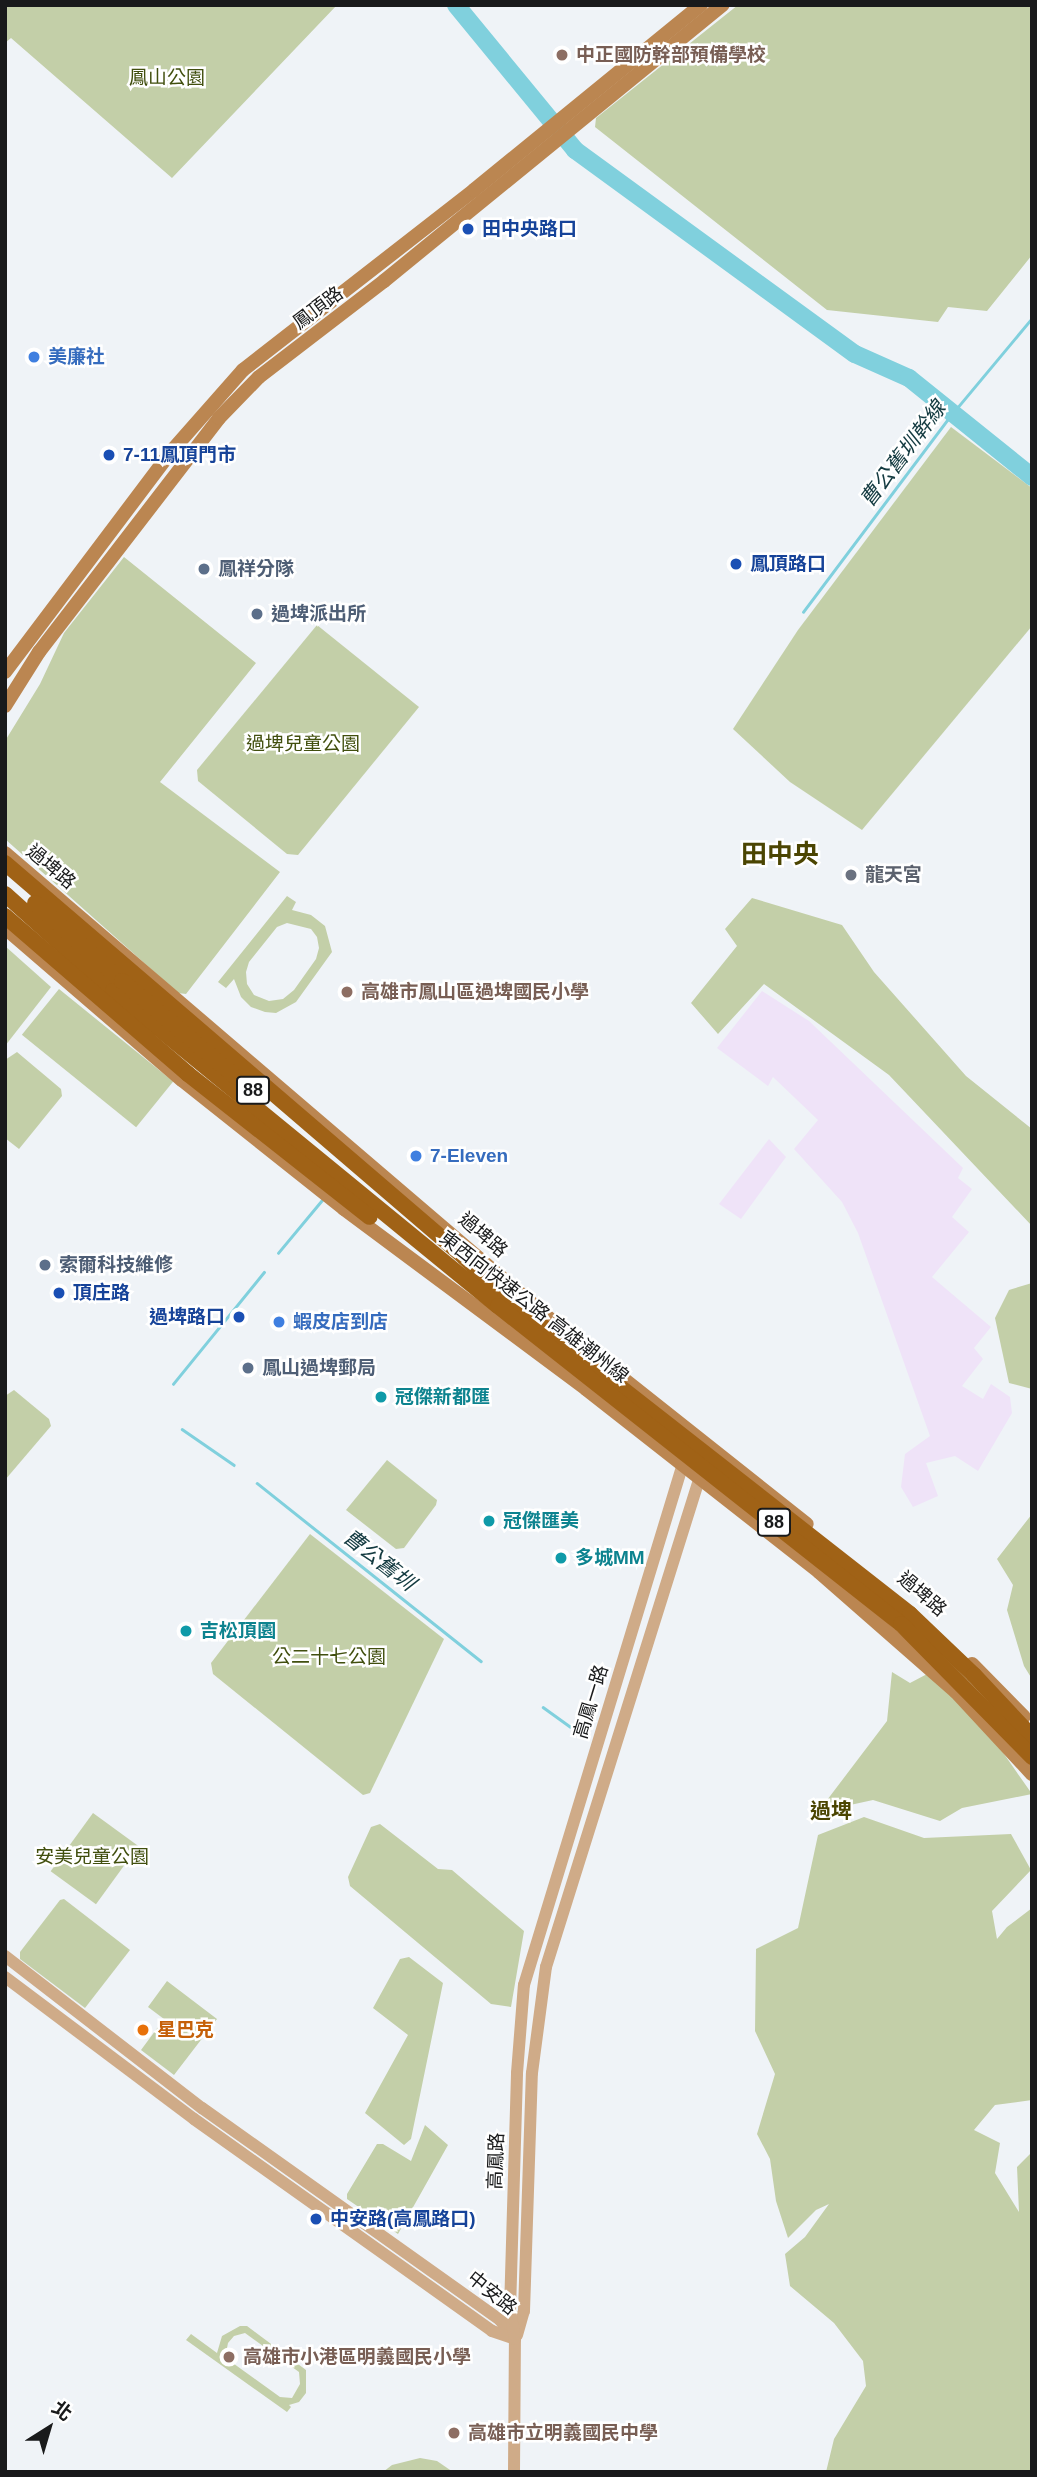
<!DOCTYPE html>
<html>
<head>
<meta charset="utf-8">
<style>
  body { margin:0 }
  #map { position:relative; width:1037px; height:2477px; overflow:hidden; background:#eff3f7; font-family:Arial,"Noto Sans TC",sans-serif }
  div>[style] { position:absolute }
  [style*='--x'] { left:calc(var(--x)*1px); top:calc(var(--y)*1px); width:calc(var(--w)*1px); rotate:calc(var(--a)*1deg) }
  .industrial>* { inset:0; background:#efe3f8 }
  .green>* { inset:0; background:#c3cfa8; transform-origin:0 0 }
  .stream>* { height:2.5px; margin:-1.25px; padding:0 1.25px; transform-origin:1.25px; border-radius:1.25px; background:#80d0dd }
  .river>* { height:18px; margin:-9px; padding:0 9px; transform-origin:9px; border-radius:9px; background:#80d0dd }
  .tertiary>* { height:12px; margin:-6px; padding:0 6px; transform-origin:6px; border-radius:6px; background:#cfab88 }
  .secondary>* { height:14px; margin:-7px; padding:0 7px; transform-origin:7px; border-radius:7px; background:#bb8651 }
  .trunk>* { height:16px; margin:-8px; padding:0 8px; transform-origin:8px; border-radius:8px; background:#a06216 }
  .trunk-bridge>* { height:16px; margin:-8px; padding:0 8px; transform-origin:8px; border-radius:8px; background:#a06216 }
  .dots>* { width:19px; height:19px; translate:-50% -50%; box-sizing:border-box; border:4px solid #fff; border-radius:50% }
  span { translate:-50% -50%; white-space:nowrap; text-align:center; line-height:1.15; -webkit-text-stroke:5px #fff; paint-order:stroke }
  .shield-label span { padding:2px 5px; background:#fff; border:2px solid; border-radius:5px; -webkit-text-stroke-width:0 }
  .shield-label { font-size:18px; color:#191a1b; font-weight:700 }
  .education-label { font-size:19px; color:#785e54; font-weight:700 }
  .left { translate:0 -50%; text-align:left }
  .park-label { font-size:19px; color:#414f0e }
  .transit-label { font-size:19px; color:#164399; font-weight:700 }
  .right { translate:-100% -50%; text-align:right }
  .street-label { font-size:19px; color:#191a1b }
  .shop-label { font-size:19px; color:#366cbe; font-weight:700 }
  .service-label { font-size:19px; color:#4e5e75; font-weight:700 }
  .worship-label { font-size:19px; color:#5b616d; font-weight:700 }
  .culture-label { font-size:19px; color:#0d838f; font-weight:700 }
  .food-label { font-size:19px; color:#c56008; font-weight:700 }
  .water-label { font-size:21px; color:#133a40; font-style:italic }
  .neighbourhood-label { font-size:21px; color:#4b4502; font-weight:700 }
  .district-label { font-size:26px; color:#4b4502; font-weight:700 }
  .frame { position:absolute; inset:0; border:7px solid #191a1b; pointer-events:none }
  .north { position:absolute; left:14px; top:2393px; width:70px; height:70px; -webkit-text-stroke:5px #fff; paint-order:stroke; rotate:37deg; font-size:19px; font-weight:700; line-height:28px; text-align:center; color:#191a1b }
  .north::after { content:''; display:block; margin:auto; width:24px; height:32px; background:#191a1b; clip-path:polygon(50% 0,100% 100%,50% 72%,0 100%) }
</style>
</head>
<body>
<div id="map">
  <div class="industrial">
    <i style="clip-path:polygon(762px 991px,809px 1021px,963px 1168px,958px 1178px,972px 1189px,952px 1217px,969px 1232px,932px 1277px,991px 1327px,974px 1348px,983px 1359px,962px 1386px,983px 1399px,991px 1384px,1010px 1397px,1012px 1413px,978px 1471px,955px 1456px,926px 1463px,938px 1496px,913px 1507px,901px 1487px,905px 1454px,930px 1436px,858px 1233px,842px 1202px,794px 1149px,818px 1120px,773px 1077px,768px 1086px,717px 1048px)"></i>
    <i style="clip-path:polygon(769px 1139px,786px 1157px,741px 1219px,719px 1204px)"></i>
  </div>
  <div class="green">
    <i style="clip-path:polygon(5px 5px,337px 5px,172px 178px,11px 38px,5px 43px)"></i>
    <i style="clip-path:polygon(738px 5px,1032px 5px,1032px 255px,987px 311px,948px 307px,938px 322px,827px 310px,595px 127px,596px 118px)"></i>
    <i style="clip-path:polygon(951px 427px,1032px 488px,1032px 626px,862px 830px,790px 782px,733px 729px,798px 630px)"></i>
    <i style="clip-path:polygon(124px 557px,256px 663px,160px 782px,280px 872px,186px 994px,178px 993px,5px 839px,5px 741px,40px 684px,64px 633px)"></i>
    <i style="clip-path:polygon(317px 625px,419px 707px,298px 855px,287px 854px,198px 781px,197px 770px)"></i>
    <i style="clip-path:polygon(evenodd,287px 896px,296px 902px,292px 910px,311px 915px,325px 926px,332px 952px,296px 1002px,276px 1013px,265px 1012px,251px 1007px,241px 997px,234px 979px,226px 988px,218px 982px,287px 896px,287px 923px,311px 929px,317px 937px,319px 948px,316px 959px,294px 990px,283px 999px,269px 1001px,254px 995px,247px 984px,246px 972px,249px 962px,277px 927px,287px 923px)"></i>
    <i style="clip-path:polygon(752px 898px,842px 925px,874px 972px,966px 1076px,1032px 1129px,1032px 1226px,889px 1075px,764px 984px,718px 1034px,691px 1003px,737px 946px,725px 929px)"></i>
    <i style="clip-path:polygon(5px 946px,51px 987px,5px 1046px)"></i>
    <i style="left:59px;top:989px;width:147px;height:59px;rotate:39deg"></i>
    <i style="clip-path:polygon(17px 1052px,61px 1089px,62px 1096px,19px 1149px,5px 1138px,5px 1060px)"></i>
    <i style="clip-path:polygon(1032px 1283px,1032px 1389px,1009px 1383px,995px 1318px,1009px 1290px)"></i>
    <i style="clip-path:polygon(14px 1390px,49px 1419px,51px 1426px,5px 1480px,5px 1396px)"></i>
    <i style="clip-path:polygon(387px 1460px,437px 1500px,436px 1505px,404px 1548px,396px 1549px,346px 1510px)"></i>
    <i style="clip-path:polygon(1032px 1514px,1032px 1679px,1024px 1666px,1007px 1610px,1013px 1585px,997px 1559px)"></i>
    <i style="clip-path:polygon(310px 1534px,444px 1639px,370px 1793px,363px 1795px,213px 1674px,211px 1663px)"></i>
    <i style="clip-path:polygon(892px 1672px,910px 1683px,929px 1673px,997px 1744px,1032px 1794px,962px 1808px,940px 1821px,873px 1800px,818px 1812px,887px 1721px)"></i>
    <i style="left:93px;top:1813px;width:56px;height:72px;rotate:36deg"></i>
    <i style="clip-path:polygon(864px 1817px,924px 1838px,1011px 1834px,1031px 1870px,992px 1911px,997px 1939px,1007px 1927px,1032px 1908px,1032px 2100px,995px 2105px,974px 2130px,1000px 2143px,995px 2173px,1019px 2212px,1017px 2167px,1032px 2152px,1032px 2472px,826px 2472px,834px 2439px,866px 2386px,863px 2361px,834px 2323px,790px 2286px,785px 2254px,805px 2237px,829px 2204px,816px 2210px,788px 2238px,776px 2201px,770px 2159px,757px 2134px,775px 2074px,755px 2031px,756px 1949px,798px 1928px,818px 1835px)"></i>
    <i style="clip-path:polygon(380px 1824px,438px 1869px,452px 1870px,524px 1931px,511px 2007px,491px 2004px,350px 1886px,348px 1877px,371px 1827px)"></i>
    <i style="clip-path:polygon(64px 1899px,130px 1950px,85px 2008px,20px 1959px,20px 1952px,60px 1900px)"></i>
    <i style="clip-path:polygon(409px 1957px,443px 1983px,411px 2139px,404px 2145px,365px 2113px,408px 2035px,373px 2008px,400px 1959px)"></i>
    <i style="clip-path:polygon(167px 1981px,217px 2019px,174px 2075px,141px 2050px,164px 2019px,148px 2007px)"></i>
    <i style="clip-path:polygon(425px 2125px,448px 2145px,398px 2234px,347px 2199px,347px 2194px,377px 2144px,383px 2144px,411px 2161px)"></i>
    <i style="clip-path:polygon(evenodd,240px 2326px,247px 2326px,306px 2370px,306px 2393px,299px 2402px,289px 2405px,291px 2407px,287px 2412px,186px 2340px,191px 2334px,217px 2353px,222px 2336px,240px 2326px,245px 2333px,299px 2372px,300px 2384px,292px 2398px,280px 2397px,230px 2361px,226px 2353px,228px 2343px,234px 2336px,245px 2333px)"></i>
    <i style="clip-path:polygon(420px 2458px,437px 2461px,453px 2472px,383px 2472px,392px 2465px)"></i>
  </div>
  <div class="stream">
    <i style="--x:803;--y:612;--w:240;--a:-53.1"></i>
    <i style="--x:947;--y:420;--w:133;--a:-50.2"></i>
    <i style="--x:278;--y:1253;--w:69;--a:-50.3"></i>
    <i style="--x:173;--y:1384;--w:144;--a:-50.9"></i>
    <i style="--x:182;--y:1429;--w:63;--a:34.7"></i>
    <i style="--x:257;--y:1483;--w:286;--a:38.5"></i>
    <i style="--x:543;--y:1707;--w:53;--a:35.8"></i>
  </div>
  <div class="river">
    <i style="--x:456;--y:5;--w:188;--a:50.6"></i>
    <i style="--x:575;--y:150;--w:346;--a:36.1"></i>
    <i style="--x:855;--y:354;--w:59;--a:24"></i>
    <i style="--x:909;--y:378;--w:158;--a:38.8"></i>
  </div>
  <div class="tertiary">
    <i style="--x:5;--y:1956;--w:249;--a:37.7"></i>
    <i style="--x:202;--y:2108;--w:366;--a:35.4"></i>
    <i style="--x:500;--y:2320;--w:24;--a:52"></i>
    <i style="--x:5;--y:1977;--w:236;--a:36.9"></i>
    <i style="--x:194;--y:2119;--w:366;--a:35.4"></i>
    <i style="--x:492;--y:2331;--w:24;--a:19"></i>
    <i style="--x:517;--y:2335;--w:25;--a:-74"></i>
    <i style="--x:524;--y:2311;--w:238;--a:-88.1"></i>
    <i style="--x:532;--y:2073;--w:107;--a:-82.5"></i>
    <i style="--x:546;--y:1967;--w:521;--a:-72.57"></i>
    <i style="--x:514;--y:2472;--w:133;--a:-89.6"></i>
    <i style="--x:515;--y:2339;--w:29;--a:-100"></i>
    <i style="--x:510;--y:2310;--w:237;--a:-88.3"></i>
    <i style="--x:517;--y:2073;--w:88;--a:-85.5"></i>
    <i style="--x:524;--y:1985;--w:552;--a:-73.04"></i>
  </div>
  <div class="secondary">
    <i style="--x:5;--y:672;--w:273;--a:-53"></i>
    <i style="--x:169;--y:454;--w:112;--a:-48.6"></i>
    <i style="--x:243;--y:370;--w:293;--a:-37.9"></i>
    <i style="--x:474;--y:190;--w:293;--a:-39.2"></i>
    <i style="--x:5;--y:706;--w:64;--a:-57.8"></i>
    <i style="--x:39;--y:652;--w:295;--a:-52.4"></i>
    <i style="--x:219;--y:418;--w:57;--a:-45.7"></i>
    <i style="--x:259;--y:377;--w:158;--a:-37.5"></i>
    <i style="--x:384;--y:281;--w:437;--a:-39.2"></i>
    <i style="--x:5;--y:853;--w:753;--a:40.53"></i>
    <i style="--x:577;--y:1342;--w:293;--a:38.4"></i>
    <i style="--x:5;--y:928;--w:233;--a:40.7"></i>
    <i style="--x:182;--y:1080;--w:207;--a:38.5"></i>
    <i style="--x:344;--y:1209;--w:302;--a:36.6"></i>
    <i style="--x:586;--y:1389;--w:296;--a:38.1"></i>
    <i style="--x:819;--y:1572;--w:182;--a:41.2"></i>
    <i style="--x:956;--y:1692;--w:112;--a:47.2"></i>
    <i style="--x:972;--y:1664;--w:74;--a:45.5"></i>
  </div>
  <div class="trunk">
    <i style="--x:5;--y:863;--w:605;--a:40.64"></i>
    <i style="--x:464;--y:1257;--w:57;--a:44.3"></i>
    <i style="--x:5;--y:894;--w:145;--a:41.9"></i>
    <i style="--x:113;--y:991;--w:497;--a:39.3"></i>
    <i style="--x:35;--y:903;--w:117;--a:41.9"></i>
    <i style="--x:122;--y:981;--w:148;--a:40.1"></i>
    <i style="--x:5;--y:916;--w:242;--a:40.8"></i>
    <i style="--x:188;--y:1074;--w:231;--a:38.2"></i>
  </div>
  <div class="trunk-bridge">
    <i style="--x:505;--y:1297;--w:514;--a:38.05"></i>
    <i style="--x:910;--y:1614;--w:88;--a:43.6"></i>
    <i style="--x:974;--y:1675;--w:85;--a:46.9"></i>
    <i style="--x:498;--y:1306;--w:513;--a:38.28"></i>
    <i style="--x:901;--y:1624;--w:187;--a:45.4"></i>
  </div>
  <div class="dots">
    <i style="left:562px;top:55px;background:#8d6e63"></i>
    <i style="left:468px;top:229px;background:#1a4fb4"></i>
    <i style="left:34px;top:357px;background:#3f7fe0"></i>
    <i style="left:109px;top:455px;background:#1a4fb4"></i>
    <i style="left:736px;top:564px;background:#1a4fb4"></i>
    <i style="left:204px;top:569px;background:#5c6f8a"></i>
    <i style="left:257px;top:614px;background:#5c6f8a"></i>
    <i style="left:851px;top:875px;background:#6b7280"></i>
    <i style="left:347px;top:992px;background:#8d6e63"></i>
    <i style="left:416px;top:1156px;background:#3f7fe0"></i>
    <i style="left:45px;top:1265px;background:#5c6f8a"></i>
    <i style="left:59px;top:1293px;background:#1a4fb4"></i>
    <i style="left:239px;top:1317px;background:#1a4fb4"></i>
    <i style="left:279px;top:1322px;background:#3f7fe0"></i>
    <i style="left:248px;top:1368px;background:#5c6f8a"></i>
    <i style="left:381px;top:1397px;background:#0f9aa8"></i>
    <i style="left:489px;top:1521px;background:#0f9aa8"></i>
    <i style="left:561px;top:1558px;background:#0f9aa8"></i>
    <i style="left:186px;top:1631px;background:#0f9aa8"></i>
    <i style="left:143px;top:2030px;background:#e8710a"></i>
    <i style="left:316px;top:2219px;background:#1a4fb4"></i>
    <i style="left:229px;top:2357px;background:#8d6e63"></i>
    <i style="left:454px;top:2433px;background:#8d6e63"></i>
  </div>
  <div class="shield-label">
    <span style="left:253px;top:1090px">88</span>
    <span style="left:774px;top:1522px">88</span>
  </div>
  <div class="education-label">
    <span class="left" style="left:576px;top:55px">中正國防幹部預備學校</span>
    <span class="left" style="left:361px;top:992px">高雄市鳳山區過埤國民小學</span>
    <span class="left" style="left:243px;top:2357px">高雄市小港區明義國民小學</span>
    <span class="left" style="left:468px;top:2433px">高雄市立明義國民中學</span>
  </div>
  <div class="park-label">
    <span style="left:167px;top:78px">鳳山公園</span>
    <span style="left:303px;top:744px">過埤兒童公園</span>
    <span style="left:329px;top:1657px">公二十七公園</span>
    <span style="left:92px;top:1857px">安美兒童公園</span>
  </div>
  <div class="transit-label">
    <span class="left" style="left:482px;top:229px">田中央路口</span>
    <span class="left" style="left:123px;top:455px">7-11鳳頂門市</span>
    <span class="left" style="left:750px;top:564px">鳳頂路口</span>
    <span class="left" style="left:73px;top:1293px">頂庄路</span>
    <span class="right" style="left:225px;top:1317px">過埤路口</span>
    <span class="left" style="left:330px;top:2219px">中安路(高鳳路口)</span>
  </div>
  <div class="street-label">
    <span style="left:318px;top:308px;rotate:-37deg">鳳頂路</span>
    <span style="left:51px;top:867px;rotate:40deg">過埤路</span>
    <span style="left:483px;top:1235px;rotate:41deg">過埤路</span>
    <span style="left:534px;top:1307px;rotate:38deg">東西向快速公路 高雄潮州線</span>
    <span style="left:922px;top:1594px;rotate:41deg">過埤路</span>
    <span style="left:591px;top:1702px;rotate:-73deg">高鳳一路</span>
    <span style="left:496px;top:2161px;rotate:-88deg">高鳳路</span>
    <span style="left:492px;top:2293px;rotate:39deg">中安路</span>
  </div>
  <div class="shop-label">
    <span class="left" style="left:48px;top:357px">美廉社</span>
    <span class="left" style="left:430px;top:1156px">7-Eleven</span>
    <span class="left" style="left:293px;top:1322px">蝦皮店到店</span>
  </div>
  <div class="service-label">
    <span class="left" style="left:218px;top:569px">鳳祥分隊</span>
    <span class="left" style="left:271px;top:614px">過埤派出所</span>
    <span class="left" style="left:59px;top:1265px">索爾科技維修</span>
    <span class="left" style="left:262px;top:1368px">鳳山過埤郵局</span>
  </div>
  <div class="worship-label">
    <span class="left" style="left:865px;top:875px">龍天宮</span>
  </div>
  <div class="culture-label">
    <span class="left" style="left:395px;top:1397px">冠傑新都匯</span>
    <span class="left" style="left:503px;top:1521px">冠傑匯美</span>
    <span class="left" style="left:575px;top:1558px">多城MM</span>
    <span class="left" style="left:200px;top:1631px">吉松頂園</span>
  </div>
  <div class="food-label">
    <span class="left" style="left:157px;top:2030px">星巴克</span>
  </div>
  <div class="water-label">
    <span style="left:903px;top:454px;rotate:-53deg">曹公舊圳幹線</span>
    <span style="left:379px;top:1560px;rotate:38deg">曹公舊圳</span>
  </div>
  <div class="neighbourhood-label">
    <span style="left:831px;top:1811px">過埤</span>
  </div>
  <div class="district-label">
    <span style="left:780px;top:855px">田中央</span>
  </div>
  <div class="frame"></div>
  <div class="north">北</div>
</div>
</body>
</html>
